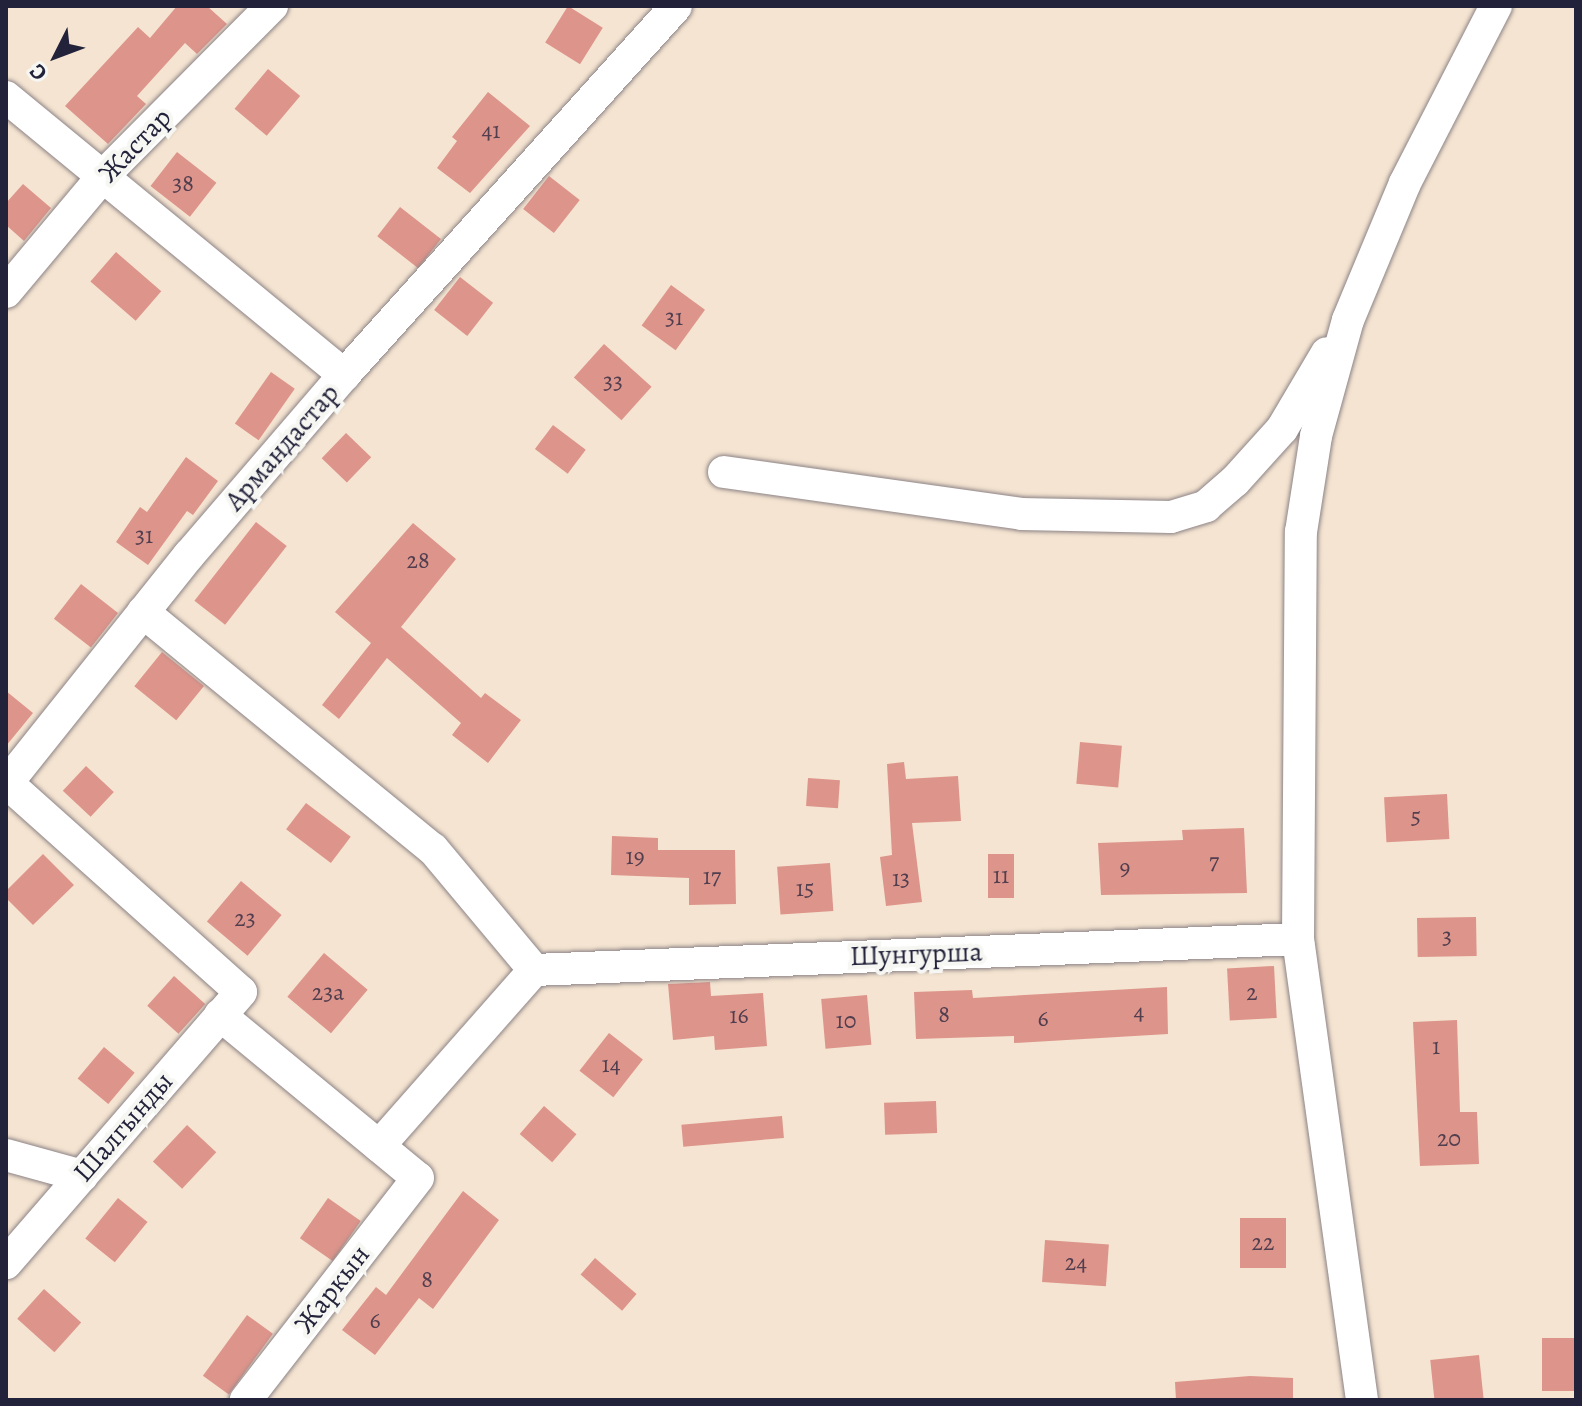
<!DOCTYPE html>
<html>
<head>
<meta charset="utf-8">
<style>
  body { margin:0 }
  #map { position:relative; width:1582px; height:1406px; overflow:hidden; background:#f5e4d1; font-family:Alegreya,serif }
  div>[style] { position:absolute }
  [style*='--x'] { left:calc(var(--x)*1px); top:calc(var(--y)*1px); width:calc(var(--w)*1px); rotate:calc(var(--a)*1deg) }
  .building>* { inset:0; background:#dd948b; transform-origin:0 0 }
  .roads { filter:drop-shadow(0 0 2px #8c8386) drop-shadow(0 0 2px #8c8386) }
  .minor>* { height:32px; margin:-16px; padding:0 16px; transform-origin:16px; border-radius:16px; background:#fff }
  span { translate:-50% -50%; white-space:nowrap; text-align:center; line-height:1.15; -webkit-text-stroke:8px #f6f6f2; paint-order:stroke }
  .number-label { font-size:24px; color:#513e4f }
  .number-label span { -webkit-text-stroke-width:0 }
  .street-label { font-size:28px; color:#22223b }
  .frame { position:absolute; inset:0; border:8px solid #22223b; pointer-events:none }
  .north { position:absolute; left:16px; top:16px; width:80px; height:80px; -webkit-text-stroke:6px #f6f6f2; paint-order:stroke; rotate:228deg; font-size:22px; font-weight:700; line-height:32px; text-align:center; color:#22223b }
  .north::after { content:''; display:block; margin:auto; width:28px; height:36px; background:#22223b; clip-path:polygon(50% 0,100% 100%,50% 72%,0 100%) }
</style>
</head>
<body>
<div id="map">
  <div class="building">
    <i style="clip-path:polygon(177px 6px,207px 6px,227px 24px,197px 54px,185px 43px,137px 96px,146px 104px,108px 144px,65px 106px,138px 27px,150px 38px)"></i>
    <i style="left:568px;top:6px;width:41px;height:43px;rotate:32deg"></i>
    <i style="left:268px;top:69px;width:42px;height:52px;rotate:40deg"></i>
    <i style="clip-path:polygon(488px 92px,530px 126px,470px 193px,437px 168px,457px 141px,452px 137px)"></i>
    <i style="left:177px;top:152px;width:50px;height:43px;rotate:38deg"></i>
    <i style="left:549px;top:176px;width:39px;height:42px;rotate:38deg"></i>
    <i style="clip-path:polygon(23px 184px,51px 208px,24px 241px,6px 225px,6px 203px)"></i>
    <i style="left:400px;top:207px;width:52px;height:37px;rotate:38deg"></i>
    <i style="left:116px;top:252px;width:60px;height:39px;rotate:41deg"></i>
    <i style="left:460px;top:277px;width:42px;height:42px;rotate:38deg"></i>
    <i style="left:671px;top:285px;width:42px;height:50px;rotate:36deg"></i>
    <i style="left:604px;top:344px;width:64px;height:45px;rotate:42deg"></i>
    <i style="left:271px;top:372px;width:29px;height:63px;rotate:35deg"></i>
    <i style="left:553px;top:425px;width:41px;height:30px;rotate:37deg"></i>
    <i style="left:346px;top:433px;width:35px;height:35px;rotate:44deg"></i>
    <i style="clip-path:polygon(186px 457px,218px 481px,193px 515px,187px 511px,148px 565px,116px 542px,140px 507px,147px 512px)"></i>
    <i style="left:256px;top:522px;width:39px;height:100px;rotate:38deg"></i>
    <i style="clip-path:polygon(413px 523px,456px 559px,401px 627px,481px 698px,485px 693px,521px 720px,488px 763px,452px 735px,461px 723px,387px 658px,339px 719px,322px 705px,371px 643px,335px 612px)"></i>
    <i style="left:81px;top:584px;width:47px;height:44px;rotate:38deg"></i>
    <i style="left:162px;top:652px;width:54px;height:44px;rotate:39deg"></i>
    <i style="clip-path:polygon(6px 691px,33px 713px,6px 746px)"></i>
    <i style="left:1080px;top:742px;width:42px;height:42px;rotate:5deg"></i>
    <i style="clip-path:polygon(904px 762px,906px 779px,958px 776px,961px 821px,912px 823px,922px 902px,886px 906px,880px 857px,892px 855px,887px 764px)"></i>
    <i style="left:86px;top:766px;width:38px;height:34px;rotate:43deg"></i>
    <i style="left:808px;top:778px;width:32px;height:28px;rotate:4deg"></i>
    <i style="left:1447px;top:794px;width:45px;height:63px;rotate:87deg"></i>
    <i style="left:306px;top:803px;width:56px;height:33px;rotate:37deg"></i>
    <i style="clip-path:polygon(1244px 828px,1247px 893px,1101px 895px,1098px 843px,1183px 840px,1182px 830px)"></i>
    <i style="clip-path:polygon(612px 836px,658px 838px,658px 850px,735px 850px,736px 904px,689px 905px,689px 878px,611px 875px)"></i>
    <i style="clip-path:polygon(43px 854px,74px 885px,33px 925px,6px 898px,6px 891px)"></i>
    <i style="left:988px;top:854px;width:26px;height:44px"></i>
    <i style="left:830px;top:863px;width:48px;height:53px;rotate:86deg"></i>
    <i style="left:241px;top:881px;width:53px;height:53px;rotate:40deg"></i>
    <i style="left:1476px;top:917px;width:39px;height:59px;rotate:89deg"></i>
    <i style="left:324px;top:953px;width:57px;height:57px;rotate:40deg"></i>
    <i style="left:1274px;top:966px;width:52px;height:47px;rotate:87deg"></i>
    <i style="left:174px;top:976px;width:42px;height:40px;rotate:42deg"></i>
    <i style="clip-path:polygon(710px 982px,711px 996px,763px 993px,767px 1046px,715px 1050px,714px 1036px,673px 1040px,668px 984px)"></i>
    <i style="clip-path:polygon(1167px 987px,1168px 1034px,1014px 1043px,1014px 1036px,916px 1039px,914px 992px,972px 990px,973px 998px)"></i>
    <i style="left:867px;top:995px;width:50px;height:46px;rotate:85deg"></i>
    <i style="clip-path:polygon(1457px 1020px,1460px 1112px,1477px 1112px,1479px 1164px,1420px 1166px,1413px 1022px)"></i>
    <i style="left:609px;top:1033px;width:43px;height:48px;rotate:38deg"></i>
    <i style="left:104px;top:1047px;width:40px;height:41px;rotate:40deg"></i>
    <i style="left:936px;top:1101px;width:32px;height:52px;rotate:88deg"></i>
    <i style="left:544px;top:1106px;width:43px;height:37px;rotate:41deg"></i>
    <i style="left:782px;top:1116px;width:22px;height:101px;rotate:85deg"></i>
    <i style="left:187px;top:1125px;width:40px;height:50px;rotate:43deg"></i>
    <i style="clip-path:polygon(463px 1191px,499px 1220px,433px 1309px,419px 1298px,375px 1355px,342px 1330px,376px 1287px,386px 1295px)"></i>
    <i style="left:118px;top:1198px;width:38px;height:52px;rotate:39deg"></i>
    <i style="left:328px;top:1198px;width:40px;height:49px;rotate:35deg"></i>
    <i style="left:1240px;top:1218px;width:46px;height:50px"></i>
    <i style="left:1045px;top:1240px;width:64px;height:42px;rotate:4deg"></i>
    <i style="left:595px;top:1258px;width:55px;height:22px;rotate:41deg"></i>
    <i style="left:44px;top:1289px;width:50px;height:40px;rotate:42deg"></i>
    <i style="left:247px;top:1315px;width:32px;height:75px;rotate:36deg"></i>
    <i style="left:1576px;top:1338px;width:53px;height:34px;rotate:90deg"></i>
    <i style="left:1479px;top:1355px;width:45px;height:49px;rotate:84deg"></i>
    <i style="clip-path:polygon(1250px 1376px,1293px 1378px,1293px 1400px,1176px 1400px,1175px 1382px)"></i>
  </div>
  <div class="roads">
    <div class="minor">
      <i style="--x:6;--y:97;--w:438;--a:39.4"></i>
      <i style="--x:344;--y:375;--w:238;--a:130.7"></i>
      <i style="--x:189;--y:555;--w:293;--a:128.6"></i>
      <i style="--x:6;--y:292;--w:151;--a:-50.1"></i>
      <i style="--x:103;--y:176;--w:240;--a:-45.2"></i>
      <i style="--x:344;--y:375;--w:496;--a:-48"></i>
      <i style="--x:724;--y:472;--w:300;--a:8"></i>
      <i style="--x:1021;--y:514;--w:150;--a:1.1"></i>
      <i style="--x:1171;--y:517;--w:37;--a:-17"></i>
      <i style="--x:1206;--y:506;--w:38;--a:-41"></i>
      <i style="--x:1235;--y:481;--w:70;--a:-47.9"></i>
      <i style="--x:1282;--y:429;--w:88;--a:-59.4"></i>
      <i style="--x:143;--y:612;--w:375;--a:39.3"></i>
      <i style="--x:433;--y:849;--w:158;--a:50.1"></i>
      <i style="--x:6;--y:782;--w:315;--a:41.8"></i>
      <i style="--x:241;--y:992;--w:359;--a:130.9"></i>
      <i style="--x:534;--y:970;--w:765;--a:-2.32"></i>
      <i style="--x:220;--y:1015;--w:256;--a:39.5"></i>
      <i style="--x:418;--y:1178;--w:281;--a:127.8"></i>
      <i style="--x:379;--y:1146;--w:235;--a:-48.6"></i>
      <i style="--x:6;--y:1155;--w:79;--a:15.4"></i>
      <i style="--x:1362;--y:1400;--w:465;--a:-97.9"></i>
      <i style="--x:1298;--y:939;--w:407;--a:-89.6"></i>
      <i style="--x:1301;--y:532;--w:97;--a:-81.1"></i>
      <i style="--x:1316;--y:436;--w:120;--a:-74.6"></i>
      <i style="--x:1348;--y:320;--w:148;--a:-67.4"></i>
      <i style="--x:1405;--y:183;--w:199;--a:-62.8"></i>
    </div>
  </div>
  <div class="number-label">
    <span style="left:491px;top:131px">41</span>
    <span style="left:183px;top:184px">38</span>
    <span style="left:674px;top:318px">31</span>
    <span style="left:613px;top:382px">33</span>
    <span style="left:144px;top:536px">31</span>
    <span style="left:418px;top:561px">28</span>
    <span style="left:1416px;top:817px">5</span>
    <span style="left:635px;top:857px">19</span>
    <span style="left:1214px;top:862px">7</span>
    <span style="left:1125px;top:868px">9</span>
    <span style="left:1001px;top:876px">11</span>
    <span style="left:712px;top:877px">17</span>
    <span style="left:901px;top:879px">13</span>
    <span style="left:805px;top:889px">15</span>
    <span style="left:245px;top:919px">23</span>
    <span style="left:1447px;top:937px">3</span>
    <span style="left:328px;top:993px">23а</span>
    <span style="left:1252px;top:993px">2</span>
    <span style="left:1139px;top:1012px">4</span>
    <span style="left:944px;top:1015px">8</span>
    <span style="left:739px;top:1016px">16</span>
    <span style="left:1043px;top:1019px">6</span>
    <span style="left:846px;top:1021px">10</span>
    <span style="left:1436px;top:1047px">1</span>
    <span style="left:611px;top:1065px">14</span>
    <span style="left:1449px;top:1139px">20</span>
    <span style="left:1263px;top:1243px">22</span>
    <span style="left:1076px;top:1263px">24</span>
    <span style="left:427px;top:1280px">8</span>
    <span style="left:375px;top:1321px">6</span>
  </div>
  <div class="street-label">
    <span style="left:135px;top:145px;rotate:-46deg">Жастар</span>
    <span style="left:282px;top:447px;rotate:-49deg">Армандастар</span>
    <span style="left:916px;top:954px;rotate:-2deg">Шунгурша</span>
    <span style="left:123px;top:1127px;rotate:-49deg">Шалгынды</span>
    <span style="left:332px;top:1289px;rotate:-52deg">Жаркын</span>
  </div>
  <div class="frame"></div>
  <div class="north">С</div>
</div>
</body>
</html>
